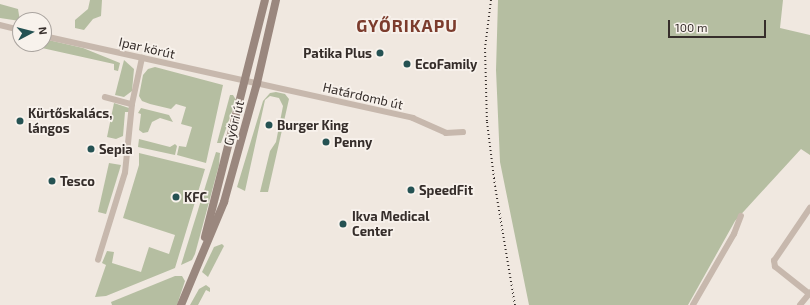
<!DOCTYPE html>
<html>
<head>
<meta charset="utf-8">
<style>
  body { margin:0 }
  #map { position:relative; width:810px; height:305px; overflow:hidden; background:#f0e8e0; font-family:"Exo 2",sans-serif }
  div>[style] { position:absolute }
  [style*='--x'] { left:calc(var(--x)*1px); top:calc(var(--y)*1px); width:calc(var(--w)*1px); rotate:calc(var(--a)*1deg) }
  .green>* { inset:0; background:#b5bea1 }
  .street>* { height:5.5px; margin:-2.75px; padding:0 2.75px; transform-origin:2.75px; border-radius:2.75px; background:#c7b8ad }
  .secondary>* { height:8px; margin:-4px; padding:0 4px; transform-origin:4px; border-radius:4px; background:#9a877e }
  .rail>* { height:2px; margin-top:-1px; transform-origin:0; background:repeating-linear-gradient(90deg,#362e2b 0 1px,transparent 0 4px) }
  .dots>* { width:11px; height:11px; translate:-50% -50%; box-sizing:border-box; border:2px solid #f8f2ec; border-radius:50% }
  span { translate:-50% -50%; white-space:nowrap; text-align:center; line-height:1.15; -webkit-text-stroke:3.5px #f8f2ec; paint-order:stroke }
  .street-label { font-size:13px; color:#362e2b }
  .poi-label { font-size:13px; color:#362e2b; font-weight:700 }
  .right { translate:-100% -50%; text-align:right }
  .left { translate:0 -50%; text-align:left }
  .district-label { font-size:17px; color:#7c3c2d; font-weight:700; letter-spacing:1px }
  .north { position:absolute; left:12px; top:12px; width:40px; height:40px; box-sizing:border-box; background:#f8f2ec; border:1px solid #aaa49f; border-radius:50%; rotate:83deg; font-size:11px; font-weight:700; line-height:16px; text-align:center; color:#362e2b }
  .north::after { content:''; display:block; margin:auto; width:14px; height:18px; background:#255253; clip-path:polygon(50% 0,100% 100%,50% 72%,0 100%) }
  .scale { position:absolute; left:668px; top:20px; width:98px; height:18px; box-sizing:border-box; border:2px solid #362e2b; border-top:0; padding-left:5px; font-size:12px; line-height:14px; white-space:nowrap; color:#362e2b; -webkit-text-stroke:3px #f8f2ec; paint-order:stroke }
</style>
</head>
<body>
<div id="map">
  <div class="green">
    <i style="clip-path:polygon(90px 0,102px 0,101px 16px,93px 19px,84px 30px,75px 28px,75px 20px,88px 9px)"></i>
    <i style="clip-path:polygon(498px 0,783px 0,780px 28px,810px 35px,810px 155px,801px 149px,735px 221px,688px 305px,529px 305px,500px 162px,496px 70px)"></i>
    <i style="clip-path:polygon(0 4px,18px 9px,20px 21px,0 18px)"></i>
    <i style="clip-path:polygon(44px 39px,83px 48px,120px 63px,118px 71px,114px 70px,114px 64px,24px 44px,44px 44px)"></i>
    <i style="clip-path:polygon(124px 60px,134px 69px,132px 91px,124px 97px,115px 95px)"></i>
    <i style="clip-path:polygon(155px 67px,223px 85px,206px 163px,177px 155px,179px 146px,186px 147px,192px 127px,181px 124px,186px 107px,176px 104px,171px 109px,150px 104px,142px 101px,139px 96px,143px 75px,148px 69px)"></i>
    <i style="clip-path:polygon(276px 92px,285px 94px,289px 99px,268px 192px,260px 192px,270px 151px,276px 142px,283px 106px,279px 98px,270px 96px,265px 100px,245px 191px,237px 187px,263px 101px,270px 93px)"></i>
    <i style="clip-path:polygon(230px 95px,233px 95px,236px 100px,221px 143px,217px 143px)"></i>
    <i style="clip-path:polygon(114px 103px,129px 108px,129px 112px,125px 112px,123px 136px,116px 139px,107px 137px)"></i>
    <i style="clip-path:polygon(141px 108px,169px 115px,173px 122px,160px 118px,152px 122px,148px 132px,143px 133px,139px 130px,141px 114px,138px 113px)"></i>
    <i style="clip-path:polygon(139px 139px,170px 147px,175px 144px,177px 146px,175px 155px,138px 147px)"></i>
    <i style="clip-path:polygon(216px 152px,220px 153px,219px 165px,195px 254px,192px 260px,181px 265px)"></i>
    <i style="clip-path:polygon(139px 153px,205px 169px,175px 268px,106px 296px,95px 297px,106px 265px,102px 263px,107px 251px,114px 252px,112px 263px,141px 272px,149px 247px,169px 254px,175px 235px,123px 218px,139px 165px)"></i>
    <i style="clip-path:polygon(109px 163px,121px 165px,106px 214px,98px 212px)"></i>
    <i style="clip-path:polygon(222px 244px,224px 246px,208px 277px,202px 272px,214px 247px)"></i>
    <i style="clip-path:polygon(175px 276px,182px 276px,185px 281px,177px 305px,112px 305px,111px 302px)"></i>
    <i style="clip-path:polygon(206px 285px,210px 288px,210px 292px,206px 290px,198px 305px,190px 305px,199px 289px)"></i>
  </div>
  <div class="street">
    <i style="--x:0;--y:25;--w:21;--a:14"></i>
    <i style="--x:44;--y:36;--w:378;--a:12.5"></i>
    <i style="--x:413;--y:118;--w:36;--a:24"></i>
    <i style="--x:446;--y:133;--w:17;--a:-3"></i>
    <i style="--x:105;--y:97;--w:28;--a:15"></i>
    <i style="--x:98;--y:260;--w:91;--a:-72.8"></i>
    <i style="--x:125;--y:173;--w:69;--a:-84.2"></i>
    <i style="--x:132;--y:104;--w:47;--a:-77.7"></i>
    <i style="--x:809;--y:294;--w:43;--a:-141.5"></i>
    <i style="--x:775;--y:267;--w:6;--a:-99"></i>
    <i style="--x:774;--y:261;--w:64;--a:-55.8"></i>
    <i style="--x:693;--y:305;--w:82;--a:-60"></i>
    <i style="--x:734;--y:234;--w:19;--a:-69"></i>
    <i style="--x:800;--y:305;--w:16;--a:-50"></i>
  </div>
  <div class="secondary">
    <i style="--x:205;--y:237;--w:244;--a:-75.8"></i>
    <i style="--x:181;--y:305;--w:112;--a:-67.3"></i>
    <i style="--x:224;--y:202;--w:123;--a:-74.5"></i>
    <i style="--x:257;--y:83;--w:85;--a:-77.1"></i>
  </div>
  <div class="rail">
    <i style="--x:491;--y:0;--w:48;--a:97.1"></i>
    <i style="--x:485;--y:48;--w:74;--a:88.5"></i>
    <i style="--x:487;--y:122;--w:64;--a:82.9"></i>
    <i style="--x:495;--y:186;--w:121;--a:80.5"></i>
  </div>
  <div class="dots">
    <i style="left:380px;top:53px;background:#255253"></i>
    <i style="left:407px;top:64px;background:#255253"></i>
    <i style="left:20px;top:121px;background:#255253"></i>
    <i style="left:269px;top:125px;background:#255253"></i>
    <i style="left:326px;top:142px;background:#255253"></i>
    <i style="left:91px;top:149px;background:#255253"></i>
    <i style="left:52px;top:181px;background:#255253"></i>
    <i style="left:411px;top:190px;background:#255253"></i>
    <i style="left:176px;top:197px;background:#255253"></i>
    <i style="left:343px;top:224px;background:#255253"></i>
  </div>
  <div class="street-label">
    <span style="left:147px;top:48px;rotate:13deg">Ipar körút</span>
    <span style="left:363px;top:96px;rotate:13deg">Határdomb út</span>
    <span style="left:234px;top:123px;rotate:-75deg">Győri út</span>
  </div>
  <div class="poi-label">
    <span class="right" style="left:372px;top:53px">Patika Plus</span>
    <span class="left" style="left:415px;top:64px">EcoFamily</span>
    <span class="left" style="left:28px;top:121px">Kürtőskalács,<br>lángos</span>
    <span class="left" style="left:277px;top:125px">Burger King</span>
    <span class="left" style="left:334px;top:142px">Penny</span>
    <span class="left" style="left:99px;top:149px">Sepia</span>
    <span class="left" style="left:60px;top:181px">Tesco</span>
    <span class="left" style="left:419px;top:190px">SpeedFit</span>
    <span class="left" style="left:184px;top:197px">KFC</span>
    <span class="left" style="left:352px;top:224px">Ikva Medical<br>Center</span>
  </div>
  <div class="district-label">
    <span style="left:407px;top:26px">GYŐRIKAPU</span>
  </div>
  <div class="north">N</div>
  <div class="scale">100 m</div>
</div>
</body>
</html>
